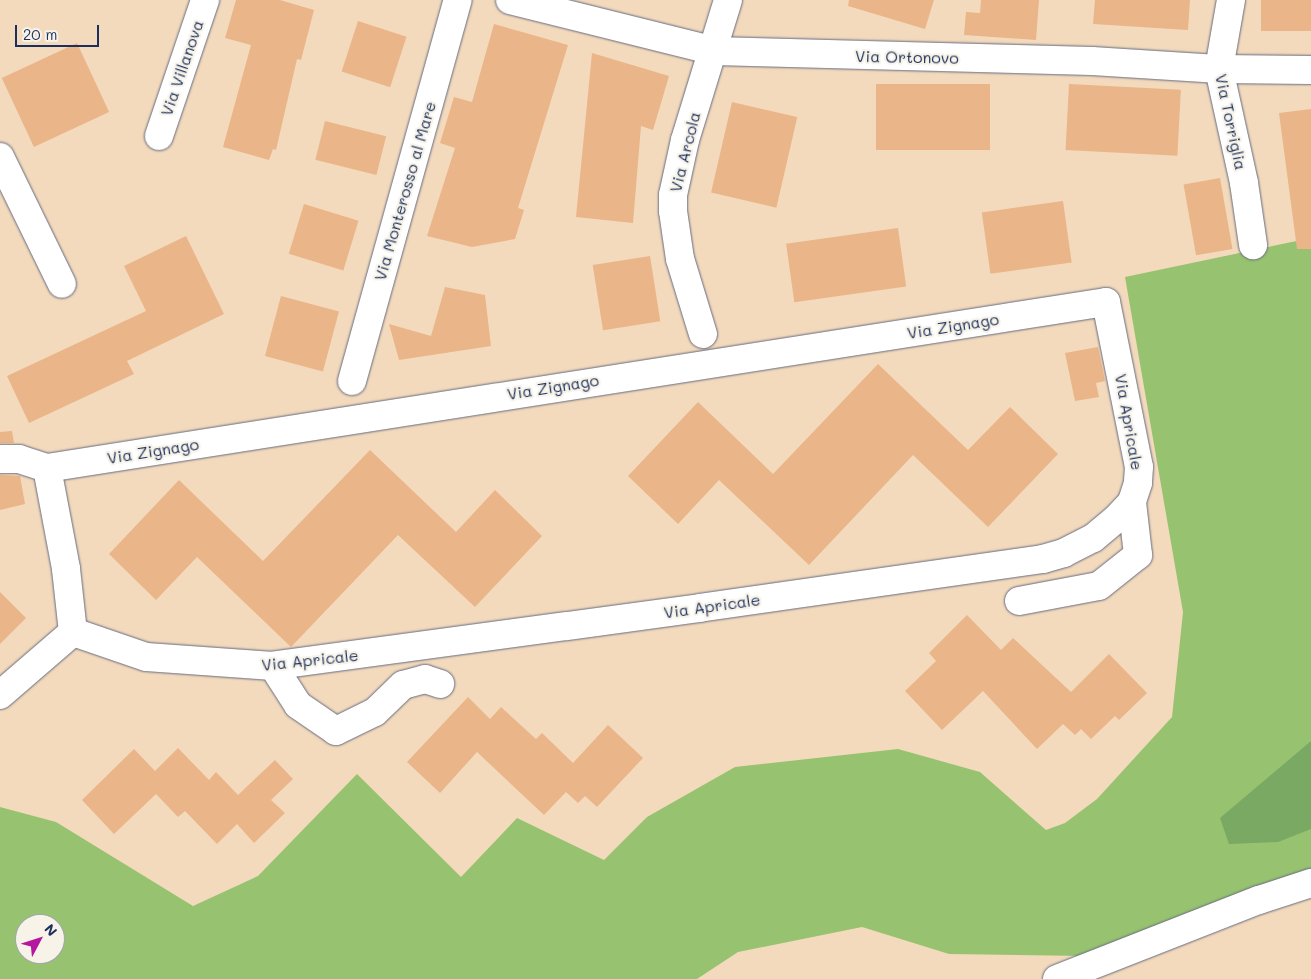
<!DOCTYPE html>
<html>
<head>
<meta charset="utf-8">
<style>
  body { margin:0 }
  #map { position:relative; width:1311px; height:979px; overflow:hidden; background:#f3dabd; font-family:Mali,sans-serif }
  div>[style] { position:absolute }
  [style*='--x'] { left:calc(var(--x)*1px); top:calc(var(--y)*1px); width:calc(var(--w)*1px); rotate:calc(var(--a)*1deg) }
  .green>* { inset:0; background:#97c370 }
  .forest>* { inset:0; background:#79a962 }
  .building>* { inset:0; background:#eab588; transform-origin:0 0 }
  .roads { filter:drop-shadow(0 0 1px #676b7f) drop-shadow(0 0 1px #676b7f) }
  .minor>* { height:28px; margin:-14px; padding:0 14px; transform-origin:14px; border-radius:14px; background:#fff }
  span { translate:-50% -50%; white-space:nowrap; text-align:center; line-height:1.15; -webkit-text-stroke:4.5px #f7f3e8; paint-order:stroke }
  .street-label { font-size:16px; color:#1b2f5e }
  .north { position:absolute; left:15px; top:914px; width:50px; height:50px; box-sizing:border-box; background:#f7f3e8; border:1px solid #9fa5b1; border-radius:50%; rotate:50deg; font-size:14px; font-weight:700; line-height:20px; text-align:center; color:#1b2f5e }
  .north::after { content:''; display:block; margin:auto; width:18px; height:22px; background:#b5179e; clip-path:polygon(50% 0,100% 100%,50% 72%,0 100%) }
  .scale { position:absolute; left:15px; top:25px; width:84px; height:22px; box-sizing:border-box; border:2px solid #1b2f5e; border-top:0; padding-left:6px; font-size:15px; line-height:18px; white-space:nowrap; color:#1b2f5e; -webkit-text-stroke:4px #f7f3e8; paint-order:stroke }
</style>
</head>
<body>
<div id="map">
  <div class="green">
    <i style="clip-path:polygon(evenodd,1311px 238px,1311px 877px,1085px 956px,949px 954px,862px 927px,738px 952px,697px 979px,0 979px,0 807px,56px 822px,193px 906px,258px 876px,357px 774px,461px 877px,517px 818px,604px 860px,647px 817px,735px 767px,898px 749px,980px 772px,1046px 830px,1065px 823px,1097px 799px,1172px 717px,1183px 612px,1125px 277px,1311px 238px,25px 924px,55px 924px,55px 954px,25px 954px,25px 924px)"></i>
  </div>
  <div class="forest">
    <i style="clip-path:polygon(1311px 741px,1311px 829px,1278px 842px,1229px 844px,1220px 818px)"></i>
  </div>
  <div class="building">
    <i style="clip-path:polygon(236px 0,280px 0,314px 10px,301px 60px,297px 59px,276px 150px,273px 149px,269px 160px,223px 147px,251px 45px,225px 38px)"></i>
    <i style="clip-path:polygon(849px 0,934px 0,925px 29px,848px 6px)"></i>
    <i style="clip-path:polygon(981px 0,1039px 0,1036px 40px,964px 35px,966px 12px,980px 13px)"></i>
    <i style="clip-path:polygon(1095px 0,1190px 0,1188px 30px,1093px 24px)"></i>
    <i style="left:1261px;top:0;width:50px;height:31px"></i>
    <i style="left:358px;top:21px;width:51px;height:53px;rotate:18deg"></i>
    <i style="clip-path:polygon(494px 24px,568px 45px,518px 208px,524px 210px,515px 239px,472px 247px,427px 236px,455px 148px,440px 143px,454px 97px,472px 102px)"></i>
    <i style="left:77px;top:43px;width:76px;height:83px;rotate:65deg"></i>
    <i style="clip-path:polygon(592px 53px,669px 76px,653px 130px,641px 126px,633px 223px,576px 217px)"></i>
    <i style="left:876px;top:84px;width:114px;height:66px"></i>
    <i style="left:1069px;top:84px;width:112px;height:66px;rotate:3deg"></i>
    <i style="left:732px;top:102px;width:67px;height:93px;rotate:13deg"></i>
    <i style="clip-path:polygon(1311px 109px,1311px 249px,1297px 249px,1279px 113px)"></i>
    <i style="left:325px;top:121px;width:63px;height:40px;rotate:14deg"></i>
    <i style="left:1220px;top:178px;width:72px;height:37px;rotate:80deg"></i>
    <i style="left:1063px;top:201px;width:62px;height:82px;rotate:82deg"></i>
    <i style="left:304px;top:204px;width:57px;height:52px;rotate:17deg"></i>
    <i style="left:898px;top:228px;width:59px;height:113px;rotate:82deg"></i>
    <i style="clip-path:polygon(186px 236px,224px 314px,127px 361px,134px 374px,29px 423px,7px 376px,146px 311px,124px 266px)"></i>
    <i style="left:650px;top:256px;width:66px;height:58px;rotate:81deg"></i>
    <i style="clip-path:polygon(445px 287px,485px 295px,491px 346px,399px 360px,389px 324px,431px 336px)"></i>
    <i style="left:281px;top:296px;width:60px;height:62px;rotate:15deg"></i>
    <i style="clip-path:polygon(1098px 347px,1105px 381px,1096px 383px,1099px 397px,1075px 401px,1065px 353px)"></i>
    <i style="clip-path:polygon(878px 364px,968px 450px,1010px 407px,1058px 454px,988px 527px,913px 455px,809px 565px,719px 480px,678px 524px,628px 476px,698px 402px,773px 474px)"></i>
    <i style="clip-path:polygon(12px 431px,14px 443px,0 443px,0 432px)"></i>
    <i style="clip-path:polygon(370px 450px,456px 532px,495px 490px,542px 536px,475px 607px,398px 535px,291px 647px,197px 557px,156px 600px,109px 554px,179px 480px,263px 561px)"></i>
    <i style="clip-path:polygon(0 475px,20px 476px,25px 504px,0 510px)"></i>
    <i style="clip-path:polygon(0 592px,26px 618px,0 644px)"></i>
    <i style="clip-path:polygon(967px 615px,1001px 650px,1013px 638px,1071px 692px,1109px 654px,1147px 693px,1119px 720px,1115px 716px,1091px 739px,1081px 729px,1075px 735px,1063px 724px,1037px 749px,983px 691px,942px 730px,905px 691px,936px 661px,929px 653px)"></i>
    <i style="clip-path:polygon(468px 697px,490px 719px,501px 707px,536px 739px,542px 733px,573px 763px,608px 725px,643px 758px,597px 807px,585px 796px,578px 803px,566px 792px,544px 815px,477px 752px,440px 793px,407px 762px)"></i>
    <i style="clip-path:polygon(178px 748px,209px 780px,216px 772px,238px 795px,275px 760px,293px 779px,271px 800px,285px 813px,254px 843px,237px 824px,217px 844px,185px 811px,178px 817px,156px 794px,114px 834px,82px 800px,134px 749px,155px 771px)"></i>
  </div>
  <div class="roads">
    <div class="minor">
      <i style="--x:510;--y:0;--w:210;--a:14"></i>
      <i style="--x:714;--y:51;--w:378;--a:1.5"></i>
      <i style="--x:1092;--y:61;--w:127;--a:3.6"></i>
      <i style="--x:1219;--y:69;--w:92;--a:0.6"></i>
      <i style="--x:1231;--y:0;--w:70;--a:99.9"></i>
      <i style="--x:1219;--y:69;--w:117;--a:77.6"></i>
      <i style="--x:1244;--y:183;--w:63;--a:81.7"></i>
      <i style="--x:159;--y:136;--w:144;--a:-71.3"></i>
      <i style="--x:0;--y:157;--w:141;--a:64"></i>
      <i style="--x:703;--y:334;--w:78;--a:-107"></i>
      <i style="--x:680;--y:259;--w:49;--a:-98.3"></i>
      <i style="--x:673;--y:211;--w:16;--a:-90"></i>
      <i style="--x:673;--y:195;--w:56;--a:-77.7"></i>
      <i style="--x:685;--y:140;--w:146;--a:-72.9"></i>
      <i style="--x:352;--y:381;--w:395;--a:-74.5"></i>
      <i style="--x:0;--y:459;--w:19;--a:0"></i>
      <i style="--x:19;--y:459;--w:29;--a:18"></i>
      <i style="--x:47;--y:468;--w:1072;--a:-8.91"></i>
      <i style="--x:1106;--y:302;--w:168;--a:78.7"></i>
      <i style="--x:1139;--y:467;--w:16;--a:94"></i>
      <i style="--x:1138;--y:483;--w:20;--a:108"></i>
      <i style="--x:1132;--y:502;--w:23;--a:133"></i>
      <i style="--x:1116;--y:519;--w:30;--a:140"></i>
      <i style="--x:1093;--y:538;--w:33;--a:153"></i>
      <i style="--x:1064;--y:553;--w:22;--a:164"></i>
      <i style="--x:1043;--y:559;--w:346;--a:171.9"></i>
      <i style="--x:700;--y:608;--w:431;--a:172.3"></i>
      <i style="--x:273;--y:666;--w:127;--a:-175.9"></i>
      <i style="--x:146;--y:657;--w:77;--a:-161.1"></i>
      <i style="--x:47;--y:468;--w:103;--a:79.3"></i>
      <i style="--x:66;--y:569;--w:63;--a:83.7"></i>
      <i style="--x:1019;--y:601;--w:81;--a:-10.6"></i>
      <i style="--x:1099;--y:586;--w:50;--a:-38.5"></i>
      <i style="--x:1138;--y:555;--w:53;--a:-96.5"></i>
      <i style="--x:273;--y:666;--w:46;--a:57.3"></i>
      <i style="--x:298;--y:705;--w:46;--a:34.4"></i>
      <i style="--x:336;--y:731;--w:43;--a:-26"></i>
      <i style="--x:375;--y:712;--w:39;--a:-44"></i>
      <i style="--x:403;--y:685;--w:23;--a:-15"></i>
      <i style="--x:425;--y:679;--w:16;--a:18"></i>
      <i style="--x:0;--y:695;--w:96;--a:-40.8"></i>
      <i style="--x:1057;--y:979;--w:217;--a:-21.4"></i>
      <i style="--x:1259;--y:900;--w:55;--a:-18.1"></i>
    </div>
  </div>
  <div class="street-label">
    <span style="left:907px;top:57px;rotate:1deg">Via Ortonovo</span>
    <span style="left:182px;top:68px;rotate:-71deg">Via Villanova</span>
    <span style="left:1231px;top:122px;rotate:78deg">Via Torriglia</span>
    <span style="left:685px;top:152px;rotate:-76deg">Via Arcola</span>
    <span style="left:405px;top:191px;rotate:-74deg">Via Monterosso al Mare</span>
    <span style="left:953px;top:326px;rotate:-9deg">Via Zignago</span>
    <span style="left:553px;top:387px;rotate:-9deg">Via Zignago</span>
    <span style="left:1129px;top:422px;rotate:80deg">Via Apricale</span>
    <span style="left:153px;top:451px;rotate:-9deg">Via Zignago</span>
    <span style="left:712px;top:606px;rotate:-8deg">Via Apricale</span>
    <span style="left:310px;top:660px;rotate:-6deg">Via Apricale</span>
  </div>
  <div class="north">N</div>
  <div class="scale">20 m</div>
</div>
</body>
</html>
